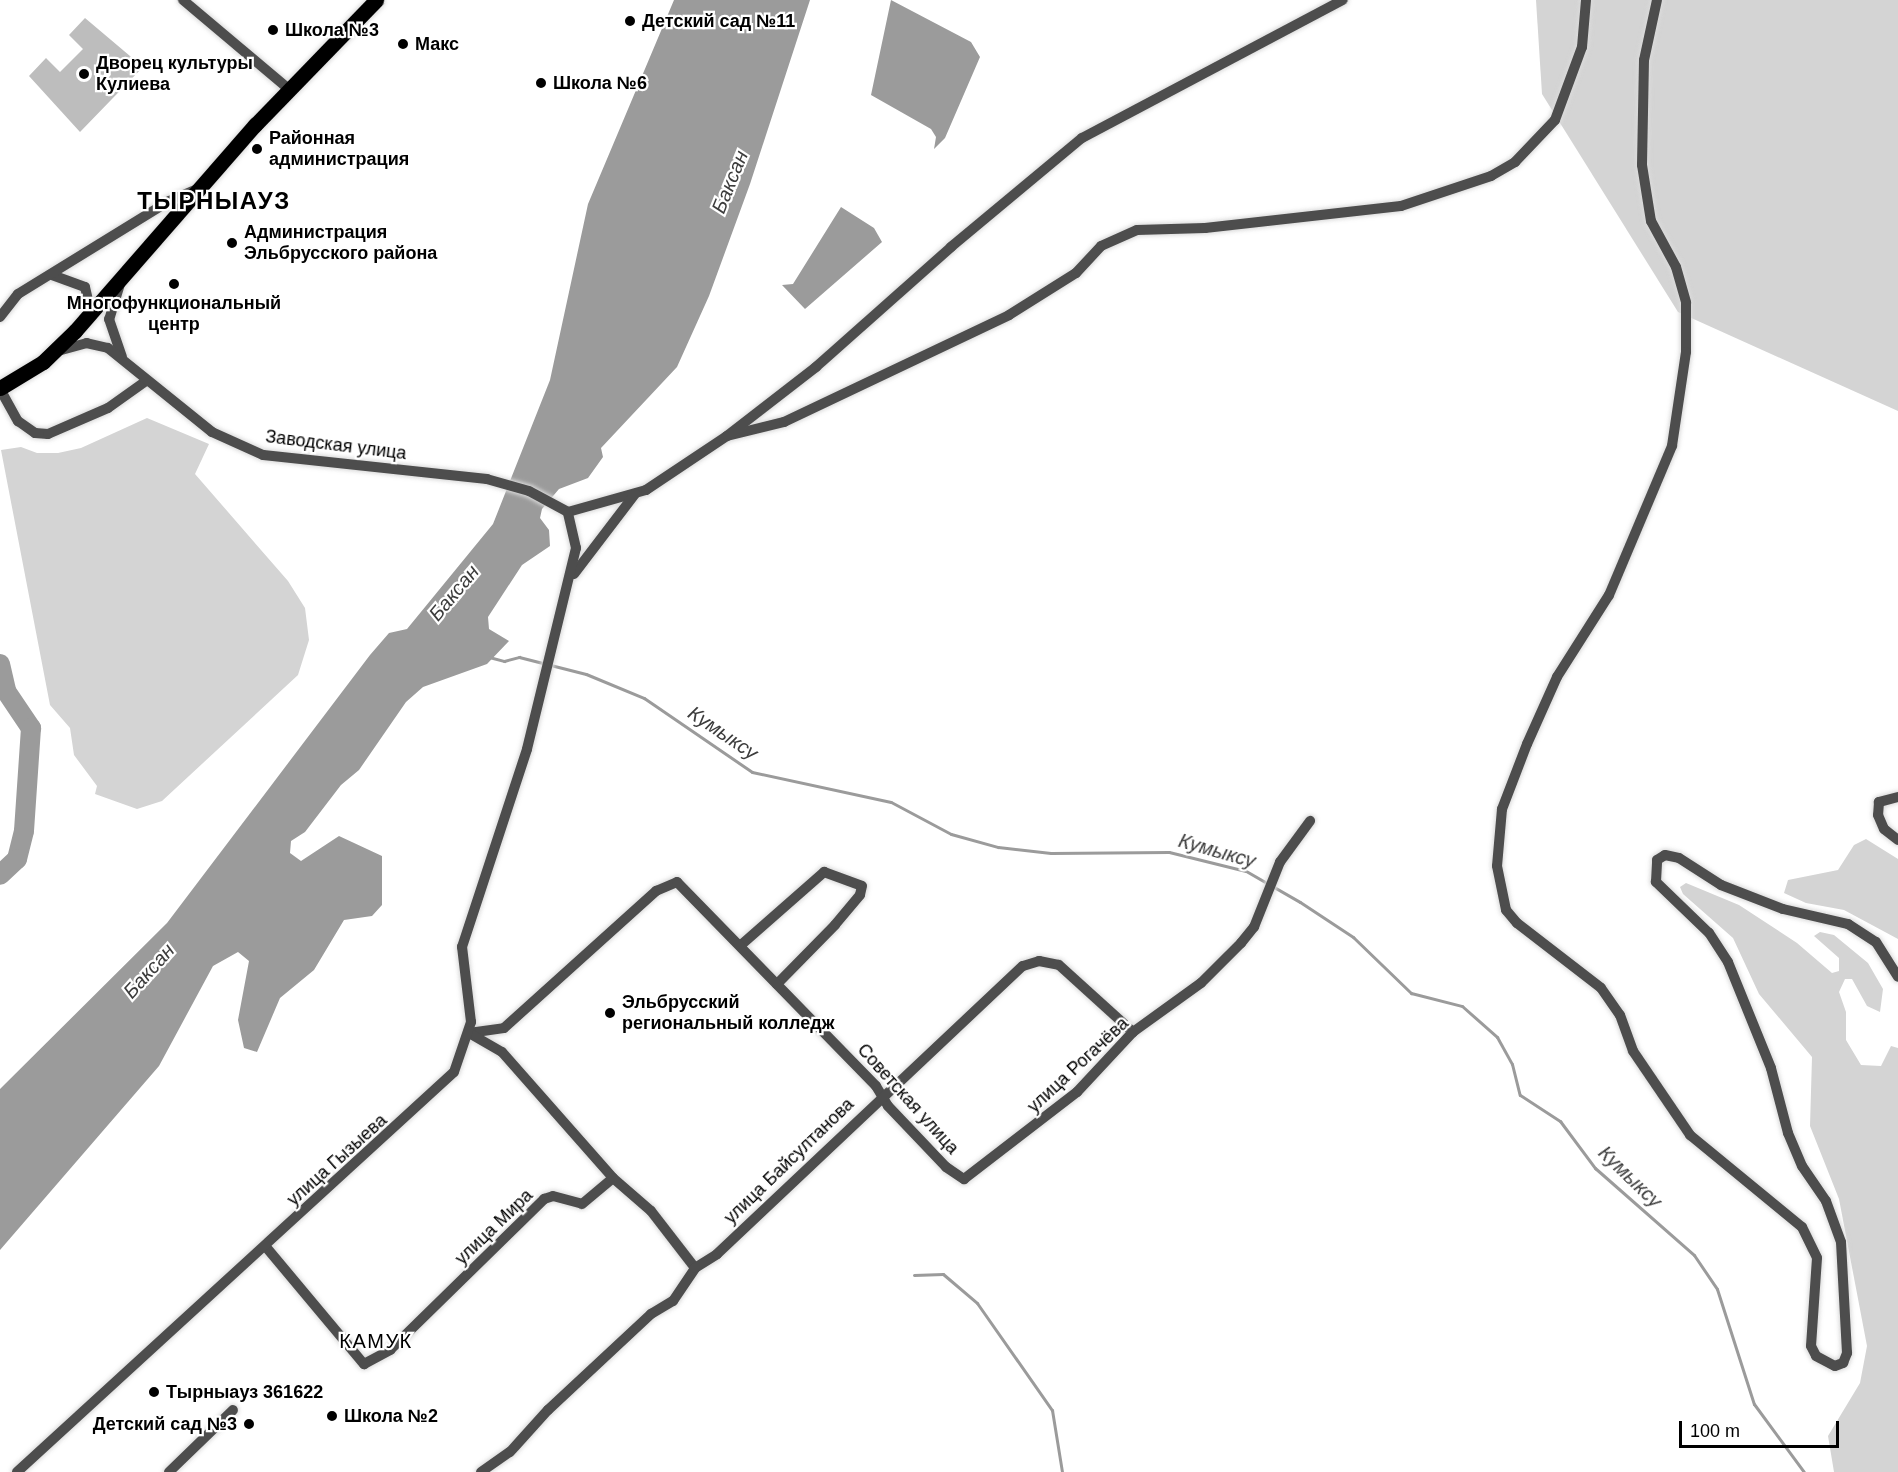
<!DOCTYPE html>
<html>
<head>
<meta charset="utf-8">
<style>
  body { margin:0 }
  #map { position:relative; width:1898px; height:1472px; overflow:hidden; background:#fff; font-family:Arial,sans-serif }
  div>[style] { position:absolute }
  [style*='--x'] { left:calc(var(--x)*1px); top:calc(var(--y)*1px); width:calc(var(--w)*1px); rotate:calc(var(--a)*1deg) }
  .green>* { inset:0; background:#d4d4d4 }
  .water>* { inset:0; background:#9b9b9b }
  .stream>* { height:3px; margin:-1.5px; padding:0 1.5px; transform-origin:1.5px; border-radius:1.5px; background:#9b9b9b }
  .river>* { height:20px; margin:-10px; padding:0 10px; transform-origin:10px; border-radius:10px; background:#9b9b9b }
  .building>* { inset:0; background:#bdbdbd }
  .roads { filter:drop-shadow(0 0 2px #dbdbdb) drop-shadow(0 0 2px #dbdbdb) }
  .minor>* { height:10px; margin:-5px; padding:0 5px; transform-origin:5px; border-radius:5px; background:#4d4d4d }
  .major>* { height:15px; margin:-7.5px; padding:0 7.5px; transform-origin:7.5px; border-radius:7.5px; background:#000 }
  .dots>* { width:16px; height:16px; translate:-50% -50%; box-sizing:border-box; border:3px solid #fff; border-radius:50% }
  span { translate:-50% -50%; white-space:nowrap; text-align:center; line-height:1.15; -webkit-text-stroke:4.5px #fff; paint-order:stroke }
  .poi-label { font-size:18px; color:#000; font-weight:700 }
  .left { translate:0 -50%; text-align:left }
  .right { translate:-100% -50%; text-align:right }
  .street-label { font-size:18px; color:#000 }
  .water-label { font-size:20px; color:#3c3c3c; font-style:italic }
  .neighbourhood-label { font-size:20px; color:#000; letter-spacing:1.5px }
  .district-label { font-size:24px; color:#000; font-weight:700; letter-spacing:1.5px }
  .scale { position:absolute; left:1679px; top:1421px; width:160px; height:27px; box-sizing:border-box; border:3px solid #000; border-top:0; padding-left:8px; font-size:18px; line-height:21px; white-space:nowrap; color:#000; -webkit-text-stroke:4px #fff; paint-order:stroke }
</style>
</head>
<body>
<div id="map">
  <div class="green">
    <i style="clip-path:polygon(1536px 0,1898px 0,1898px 411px,1678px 312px,1542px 94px)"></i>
    <i style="clip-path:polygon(147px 418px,209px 444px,195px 474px,288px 581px,305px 608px,309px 640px,298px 675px,162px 801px,137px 809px,95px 794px,97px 786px,74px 755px,70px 728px,50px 705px,1px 450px,21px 447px,37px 453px,58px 453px,81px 448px)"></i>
    <i style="clip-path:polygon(1866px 839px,1898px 859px,1898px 939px,1844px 910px,1806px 903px,1784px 893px,1788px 880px,1838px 870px,1854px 845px)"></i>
    <i style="clip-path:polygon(1686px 883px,1739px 905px,1797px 943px,1832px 973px,1839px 971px,1839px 958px,1814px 936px,1820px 932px,1834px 935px,1868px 963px,1883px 989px,1880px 1012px,1867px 1006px,1852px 979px,1845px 979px,1839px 992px,1846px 1012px,1846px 1040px,1861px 1065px,1881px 1066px,1891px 1046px,1898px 1048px,1898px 1472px,1834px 1472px,1828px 1436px,1860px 1383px,1867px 1346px,1839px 1199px,1810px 1126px,1812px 1057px,1759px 994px,1733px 938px,1683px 894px,1680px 887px)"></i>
  </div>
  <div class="water">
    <i style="clip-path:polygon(674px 0,810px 0,750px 184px,709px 296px,677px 367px,601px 448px,603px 457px,588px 478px,559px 489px,542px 509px,540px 518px,549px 530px,550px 546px,522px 565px,488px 617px,489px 629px,509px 641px,487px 664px,423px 687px,406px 702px,359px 770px,341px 785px,305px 832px,291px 841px,290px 853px,301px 861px,339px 836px,382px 856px,382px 905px,372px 916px,344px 920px,314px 970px,280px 998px,257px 1052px,244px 1048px,238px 1020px,249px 961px,238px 952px,213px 966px,159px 1066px,0 1250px,0 1089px,167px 923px,370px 655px,389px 633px,407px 629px,493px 524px,550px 380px,588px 204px)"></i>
    <i style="clip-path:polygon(891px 0,971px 42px,980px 57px,945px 138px,934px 149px,936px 137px,931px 129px,871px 95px)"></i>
    <i style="clip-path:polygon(841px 207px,874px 228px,882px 242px,805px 309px,782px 285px,793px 284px)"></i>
  </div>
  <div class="stream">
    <i style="--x:489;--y:657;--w:16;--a:15"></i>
    <i style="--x:504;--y:661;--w:16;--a:-15"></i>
    <i style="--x:519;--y:657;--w:69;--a:14.2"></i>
    <i style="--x:586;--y:674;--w:63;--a:22.5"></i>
    <i style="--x:644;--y:698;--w:131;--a:34.4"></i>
    <i style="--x:752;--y:772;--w:142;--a:12.2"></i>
    <i style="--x:891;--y:802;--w:68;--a:28.1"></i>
    <i style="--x:951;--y:834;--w:49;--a:15.5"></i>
    <i style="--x:998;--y:847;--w:53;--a:6.5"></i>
    <i style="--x:1051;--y:853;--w:118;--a:-0.5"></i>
    <i style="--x:1169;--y:852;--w:79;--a:13.9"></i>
    <i style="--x:1246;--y:871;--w:62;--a:29.9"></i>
    <i style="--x:1300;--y:902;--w:64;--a:33.4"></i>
    <i style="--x:1353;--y:937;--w:81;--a:44"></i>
    <i style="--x:1411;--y:993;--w:53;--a:14.3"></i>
    <i style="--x:1462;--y:1006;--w:47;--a:41.5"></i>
    <i style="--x:1497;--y:1037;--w:31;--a:61"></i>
    <i style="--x:1512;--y:1064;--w:32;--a:76"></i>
    <i style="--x:1520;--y:1095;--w:48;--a:33"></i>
    <i style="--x:1560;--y:1121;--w:59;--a:53.3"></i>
    <i style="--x:1595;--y:1168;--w:132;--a:41.3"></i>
    <i style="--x:1694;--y:1255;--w:41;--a:55.9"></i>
    <i style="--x:1717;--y:1289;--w:121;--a:72.2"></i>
    <i style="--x:1754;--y:1404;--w:84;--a:53.7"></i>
    <i style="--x:914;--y:1275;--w:29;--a:-2"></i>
    <i style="--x:943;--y:1274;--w:45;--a:40.5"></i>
    <i style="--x:977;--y:1303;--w:131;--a:55"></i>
    <i style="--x:1052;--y:1410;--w:63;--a:80.8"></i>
  </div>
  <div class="river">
    <i style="--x:0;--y:664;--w:28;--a:77"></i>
    <i style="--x:6;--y:691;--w:45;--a:56"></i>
    <i style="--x:31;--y:728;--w:103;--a:93.9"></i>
    <i style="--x:24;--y:831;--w:29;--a:104"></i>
    <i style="--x:17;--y:859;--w:23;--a:137"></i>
  </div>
  <div class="building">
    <i style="clip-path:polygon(85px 18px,143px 67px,80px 132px,29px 76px,46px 58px,60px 72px,83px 49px,69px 35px)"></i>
  </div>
  <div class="roads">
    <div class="minor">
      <i style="--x:183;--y:0;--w:140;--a:40.1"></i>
      <i style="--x:1657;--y:0;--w:61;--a:102.2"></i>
      <i style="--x:1644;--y:60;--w:105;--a:91.1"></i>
      <i style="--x:1642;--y:165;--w:57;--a:80.9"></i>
      <i style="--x:1651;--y:221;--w:52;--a:61.5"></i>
      <i style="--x:1676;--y:267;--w:37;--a:74"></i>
      <i style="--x:1686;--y:303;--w:49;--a:90"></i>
      <i style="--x:1686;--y:352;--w:95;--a:98.5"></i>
      <i style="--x:1672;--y:446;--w:162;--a:112.9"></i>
      <i style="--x:1609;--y:595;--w:97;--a:122.4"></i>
      <i style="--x:1557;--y:677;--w:73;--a:114.1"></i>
      <i style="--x:1527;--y:744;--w:70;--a:111"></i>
      <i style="--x:1502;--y:809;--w:57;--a:95"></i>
      <i style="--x:1497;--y:866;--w:45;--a:78.4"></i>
      <i style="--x:1506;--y:910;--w:17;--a:50"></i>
      <i style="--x:1517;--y:923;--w:106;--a:37.7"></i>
      <i style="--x:1601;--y:988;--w:33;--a:55"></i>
      <i style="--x:1620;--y:1015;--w:38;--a:70"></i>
      <i style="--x:1633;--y:1051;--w:102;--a:55.8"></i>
      <i style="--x:1690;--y:1135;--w:145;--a:39.4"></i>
      <i style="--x:1802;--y:1227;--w:34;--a:64"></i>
      <i style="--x:1817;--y:1258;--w:88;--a:93.9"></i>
      <i style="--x:1811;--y:1346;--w:11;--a:63"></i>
      <i style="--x:1816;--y:1356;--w:21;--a:28"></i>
      <i style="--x:1835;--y:1366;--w:9;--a:-21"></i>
      <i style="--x:1843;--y:1363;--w:11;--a:-68"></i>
      <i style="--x:1847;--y:1353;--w:111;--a:-93.1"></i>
      <i style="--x:1841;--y:1242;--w:44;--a:-110.1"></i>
      <i style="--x:1826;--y:1201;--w:42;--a:-124.4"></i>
      <i style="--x:1802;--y:1166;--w:36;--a:-113"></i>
      <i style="--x:1788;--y:1133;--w:67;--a:-104.7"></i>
      <i style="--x:1771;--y:1068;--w:114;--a:-112.1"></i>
      <i style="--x:1728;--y:962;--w:35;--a:-123"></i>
      <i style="--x:1709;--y:933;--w:74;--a:-136.1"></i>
      <i style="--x:1656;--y:882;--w:22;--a:-87"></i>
      <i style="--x:1657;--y:860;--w:9;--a:-32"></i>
      <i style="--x:1665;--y:855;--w:14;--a:12"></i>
      <i style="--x:1679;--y:858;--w:50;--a:32.7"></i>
      <i style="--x:1721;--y:885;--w:66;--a:21.2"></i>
      <i style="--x:1783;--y:909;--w:67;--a:13"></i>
      <i style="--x:1848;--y:924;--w:33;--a:33"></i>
      <i style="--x:1876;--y:942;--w:41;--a:57.8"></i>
      <i style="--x:52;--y:275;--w:35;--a:20"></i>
      <i style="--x:85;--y:287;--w:28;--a:77"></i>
      <i style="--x:120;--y:284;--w:37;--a:107"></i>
      <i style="--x:109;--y:319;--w:40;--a:71.1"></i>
      <i style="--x:0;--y:317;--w:29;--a:-52"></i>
      <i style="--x:18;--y:294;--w:177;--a:-31.6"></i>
      <i style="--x:169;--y:201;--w:30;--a:-23"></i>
      <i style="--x:0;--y:389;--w:37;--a:61"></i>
      <i style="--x:18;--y:421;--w:21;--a:35"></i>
      <i style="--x:35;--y:433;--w:13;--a:4"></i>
      <i style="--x:48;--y:434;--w:65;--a:-23.4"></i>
      <i style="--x:108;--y:408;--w:47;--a:-35.4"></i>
      <i style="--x:727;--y:436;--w:59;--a:-13.8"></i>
      <i style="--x:784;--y:422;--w:249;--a:-25.4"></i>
      <i style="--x:1009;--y:315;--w:79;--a:-32.1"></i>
      <i style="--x:1076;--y:273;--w:37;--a:-47"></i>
      <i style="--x:1101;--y:246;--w:39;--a:-24"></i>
      <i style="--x:1137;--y:230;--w:68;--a:-1.7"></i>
      <i style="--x:1205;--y:228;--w:197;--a:-6.4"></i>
      <i style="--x:1401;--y:206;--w:95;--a:-18.4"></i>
      <i style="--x:1491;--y:176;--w:28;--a:-30"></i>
      <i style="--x:1515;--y:162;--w:58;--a:-46.4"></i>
      <i style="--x:1555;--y:120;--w:78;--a:-69.7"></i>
      <i style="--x:1582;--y:47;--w:47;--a:-85.1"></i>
      <i style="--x:568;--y:512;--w:81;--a:-15.8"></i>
      <i style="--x:646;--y:490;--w:97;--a:-33.7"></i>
      <i style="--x:727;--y:436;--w:113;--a:-37.8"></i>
      <i style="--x:816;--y:367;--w:181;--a:-41.6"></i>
      <i style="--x:951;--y:247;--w:170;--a:-39.8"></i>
      <i style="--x:1082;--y:138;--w:295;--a:-27.9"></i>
      <i style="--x:574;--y:574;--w:101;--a:-52.7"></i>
      <i style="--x:1898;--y:797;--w:20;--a:165"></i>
      <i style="--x:1879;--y:802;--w:13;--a:94"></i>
      <i style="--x:1878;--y:815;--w:15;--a:67"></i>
      <i style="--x:1884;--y:829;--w:18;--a:38"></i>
      <i style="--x:741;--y:945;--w:111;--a:-41.3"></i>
      <i style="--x:824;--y:872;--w:40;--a:20.2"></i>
      <i style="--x:862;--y:886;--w:9;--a:103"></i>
      <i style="--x:860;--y:895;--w:39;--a:130"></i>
      <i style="--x:835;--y:925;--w:83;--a:134.5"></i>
      <i style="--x:469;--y:1033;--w:35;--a:-8"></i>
      <i style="--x:504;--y:1028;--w:205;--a:-42"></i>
      <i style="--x:656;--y:891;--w:23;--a:-23"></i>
      <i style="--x:677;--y:882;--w:285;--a:45.7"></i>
      <i style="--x:876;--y:1086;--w:23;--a:59"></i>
      <i style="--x:888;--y:1106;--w:84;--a:46.4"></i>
      <i style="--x:946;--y:1167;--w:22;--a:34"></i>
      <i style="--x:964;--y:1179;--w:143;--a:-37.6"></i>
      <i style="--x:1077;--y:1092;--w:82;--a:-47"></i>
      <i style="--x:1133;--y:1032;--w:84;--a:-35.8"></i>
      <i style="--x:1201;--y:983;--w:57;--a:-45"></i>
      <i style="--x:1241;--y:943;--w:21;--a:-51"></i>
      <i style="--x:1254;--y:927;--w:70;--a:-68.2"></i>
      <i style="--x:1280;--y:862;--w:51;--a:-53.8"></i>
      <i style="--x:469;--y:1033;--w:38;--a:30"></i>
      <i style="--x:502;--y:1052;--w:168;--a:48.6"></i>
      <i style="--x:613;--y:1178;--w:50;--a:41"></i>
      <i style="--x:651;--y:1211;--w:72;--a:52.3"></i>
      <i style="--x:266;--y:1247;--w:153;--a:50.1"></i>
      <i style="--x:364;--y:1364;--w:30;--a:-28"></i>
      <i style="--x:390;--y:1350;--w:216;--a:-44.4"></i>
      <i style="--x:544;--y:1199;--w:9;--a:-18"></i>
      <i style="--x:553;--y:1196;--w:30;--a:15"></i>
      <i style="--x:582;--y:1204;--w:40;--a:-40"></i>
      <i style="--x:17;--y:1472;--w:592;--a:-42.47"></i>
      <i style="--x:454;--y:1072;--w:53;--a:-71.2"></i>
      <i style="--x:471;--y:1022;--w:76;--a:-96.8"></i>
      <i style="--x:462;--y:947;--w:208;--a:-71.8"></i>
      <i style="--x:527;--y:749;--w:207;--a:-76.3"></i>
      <i style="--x:576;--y:548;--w:37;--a:-103"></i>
      <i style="--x:568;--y:512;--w:44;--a:-151.7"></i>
      <i style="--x:529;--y:491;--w:44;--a:-164.1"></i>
      <i style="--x:487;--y:479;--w:225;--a:-173.9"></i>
      <i style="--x:263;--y:455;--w:56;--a:-155.7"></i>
      <i style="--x:212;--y:432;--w:134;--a:-141.1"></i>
      <i style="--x:108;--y:348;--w:22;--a:-167"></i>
      <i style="--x:87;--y:343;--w:34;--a:165"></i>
      <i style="--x:169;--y:1472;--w:89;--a:-44.1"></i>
      <i style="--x:481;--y:1472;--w:35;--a:-35"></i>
      <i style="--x:510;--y:1452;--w:57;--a:-47.9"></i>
      <i style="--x:548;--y:1410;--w:141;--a:-43"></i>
      <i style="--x:651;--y:1314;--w:26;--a:-31"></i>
      <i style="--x:673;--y:1301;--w:40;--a:-56"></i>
      <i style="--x:695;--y:1268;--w:26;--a:-32"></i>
      <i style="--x:717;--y:1254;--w:420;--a:-43.3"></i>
      <i style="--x:1023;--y:966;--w:17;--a:-17"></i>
      <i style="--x:1039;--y:961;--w:20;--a:11"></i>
      <i style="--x:1059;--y:965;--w:100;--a:42.2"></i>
    </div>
    <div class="major">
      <i style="--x:0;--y:388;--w:50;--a:-31.2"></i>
      <i style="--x:43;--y:362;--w:45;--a:-44.1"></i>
      <i style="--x:75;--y:331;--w:274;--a:-48.9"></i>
      <i style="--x:255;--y:125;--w:174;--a:-45.9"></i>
    </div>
  </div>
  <div class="dots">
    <i style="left:630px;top:21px;background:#000"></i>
    <i style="left:273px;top:30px;background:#000"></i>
    <i style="left:403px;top:44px;background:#000"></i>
    <i style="left:84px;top:74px;background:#000"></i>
    <i style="left:541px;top:83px;background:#000"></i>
    <i style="left:257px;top:149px;background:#000"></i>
    <i style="left:232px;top:243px;background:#000"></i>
    <i style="left:174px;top:284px;background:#000"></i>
    <i style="left:610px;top:1013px;background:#000"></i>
    <i style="left:154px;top:1392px;background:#000"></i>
    <i style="left:332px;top:1416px;background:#000"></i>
    <i style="left:249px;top:1424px;background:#000"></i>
  </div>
  <div class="poi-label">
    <span class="left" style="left:642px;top:21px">Детский сад №11</span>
    <span class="left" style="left:285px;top:30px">Школа №3</span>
    <span class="left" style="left:415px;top:44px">Макс</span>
    <span class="left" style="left:96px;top:74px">Дворец культуры<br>Кулиева</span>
    <span class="left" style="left:553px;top:83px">Школа №6</span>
    <span class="left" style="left:269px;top:149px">Районная<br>администрация</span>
    <span class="left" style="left:244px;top:243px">Администрация<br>Эльбрусского района</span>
    <span style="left:174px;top:314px">Многофункциональный<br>центр</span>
    <span class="left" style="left:622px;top:1013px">Эльбрусский<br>региональный колледж</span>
    <span class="left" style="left:166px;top:1392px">Тырныауз 361622</span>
    <span class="left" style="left:344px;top:1416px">Школа №2</span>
    <span class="right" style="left:237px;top:1424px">Детский сад №3</span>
  </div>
  <div class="street-label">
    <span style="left:336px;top:445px;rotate:7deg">Заводская улица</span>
    <span style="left:1078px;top:1065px;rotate:-43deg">улица Рогачёва</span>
    <span style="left:908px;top:1099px;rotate:48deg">Советская улица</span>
    <span style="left:337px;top:1160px;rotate:-42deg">улица Гызыева</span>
    <span style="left:789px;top:1161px;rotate:-44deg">улица Байсултанова</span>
    <span style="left:494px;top:1227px;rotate:-44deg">улица Мира</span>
  </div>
  <div class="water-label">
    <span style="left:730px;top:182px;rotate:-68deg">Баксан</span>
    <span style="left:454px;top:593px;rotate:-50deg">Баксан</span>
    <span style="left:723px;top:733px;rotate:34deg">Кумыксу</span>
    <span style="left:1217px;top:851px;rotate:16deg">Кумыксу</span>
    <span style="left:149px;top:971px;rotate:-48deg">Баксан</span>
    <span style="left:1630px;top:1177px;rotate:44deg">Кумыксу</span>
  </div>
  <div class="neighbourhood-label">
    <span style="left:376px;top:1341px">КАМУК</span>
  </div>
  <div class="district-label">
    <span style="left:214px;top:201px">ТЫРНЫАУЗ</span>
  </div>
  <div class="scale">100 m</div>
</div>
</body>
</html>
